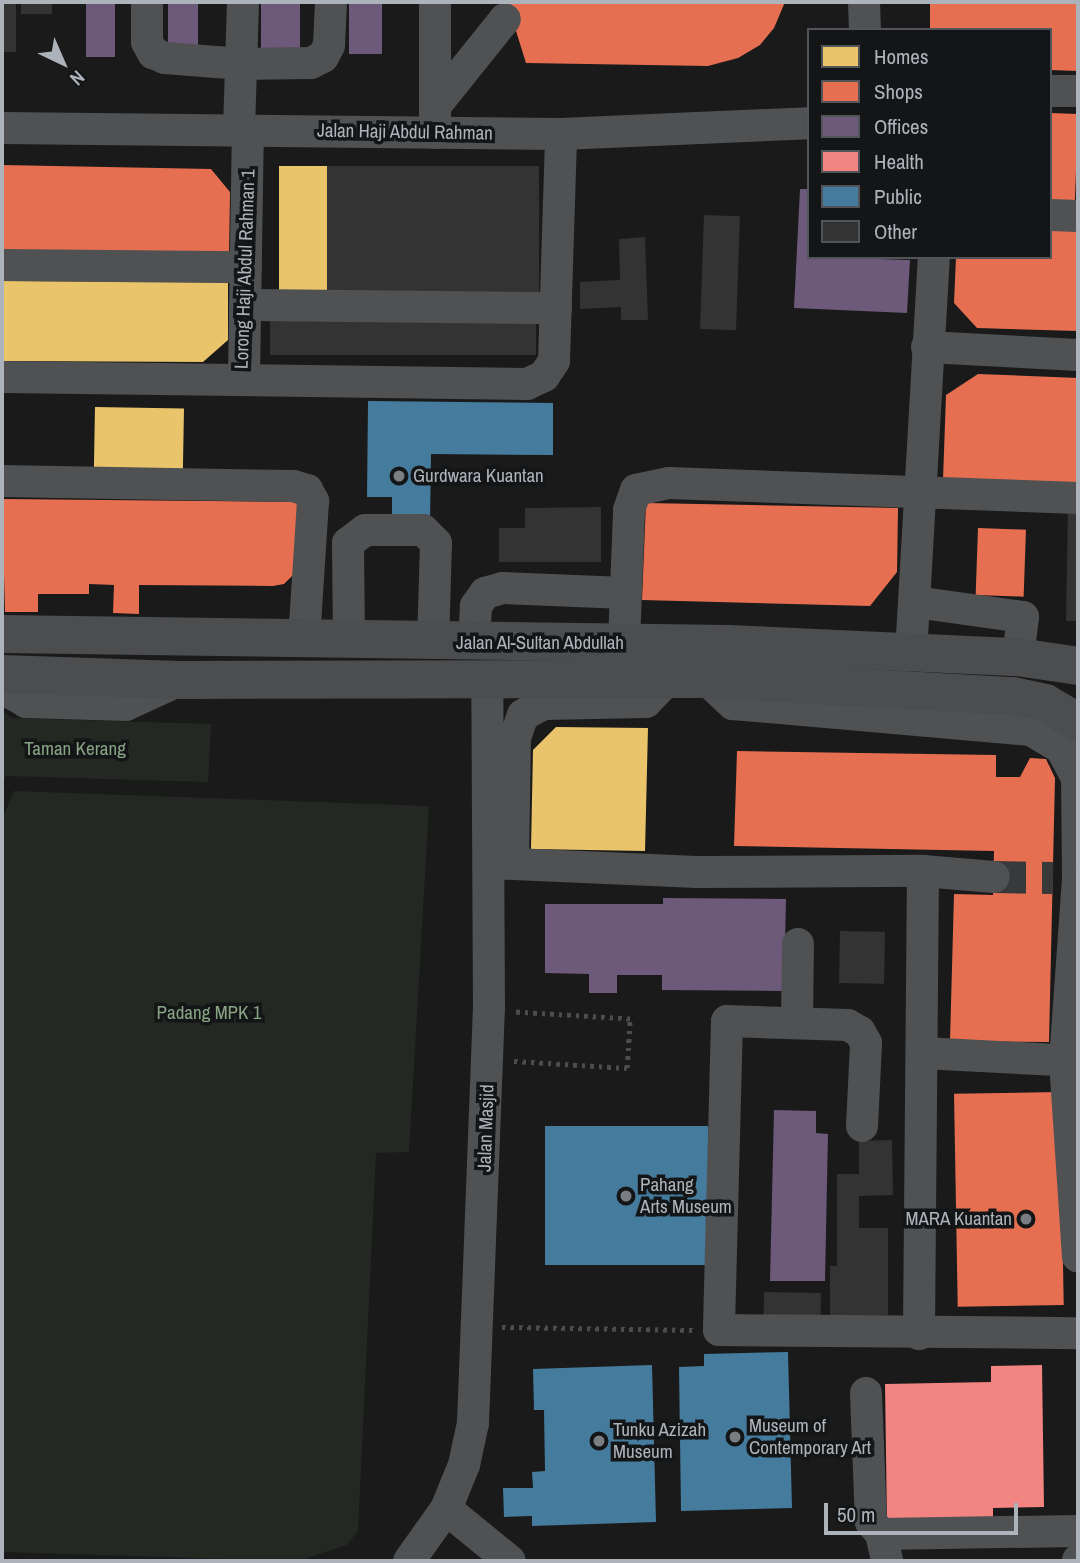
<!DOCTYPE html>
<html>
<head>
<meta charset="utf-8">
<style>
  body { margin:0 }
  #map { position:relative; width:1080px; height:1563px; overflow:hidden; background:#1a1a1a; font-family:"Archivo Narrow",sans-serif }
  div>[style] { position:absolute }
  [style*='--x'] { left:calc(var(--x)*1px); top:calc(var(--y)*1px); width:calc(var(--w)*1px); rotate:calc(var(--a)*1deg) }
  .green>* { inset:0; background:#232922 }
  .homes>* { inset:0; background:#e9c46a; transform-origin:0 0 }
  .shops>* { inset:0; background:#e76f51; transform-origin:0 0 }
  .offices>* { inset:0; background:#6d597a; transform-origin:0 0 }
  .health>* { inset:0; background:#f28482 }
  .public>* { inset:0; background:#457b9d; transform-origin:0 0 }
  .building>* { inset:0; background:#333334; transform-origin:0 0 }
  .minor-tunnel>* { height:32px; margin-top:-16px; transform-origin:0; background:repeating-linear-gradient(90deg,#37393a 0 32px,transparent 0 48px) }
  .path>* { height:4.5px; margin-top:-2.25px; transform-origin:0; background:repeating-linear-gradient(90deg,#4a4c4e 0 3.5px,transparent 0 8.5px) }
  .minor>* { height:32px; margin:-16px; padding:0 16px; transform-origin:16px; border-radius:16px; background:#4f5153 }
  .major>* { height:38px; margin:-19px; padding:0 19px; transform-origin:19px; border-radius:19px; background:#4c4d4f }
  .dots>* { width:19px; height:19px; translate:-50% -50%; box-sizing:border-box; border:4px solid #141516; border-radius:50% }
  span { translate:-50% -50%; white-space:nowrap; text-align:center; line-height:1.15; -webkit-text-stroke:7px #141516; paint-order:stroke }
  .street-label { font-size:19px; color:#adb3ba }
  .poi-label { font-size:19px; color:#adb3ba }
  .left { translate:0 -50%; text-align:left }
  .right { translate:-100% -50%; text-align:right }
  .park-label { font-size:19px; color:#88a485 }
  .frame { position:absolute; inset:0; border:4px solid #adb3ba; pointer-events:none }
  .legend { position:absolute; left:807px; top:28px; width:245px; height:231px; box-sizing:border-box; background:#141516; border:2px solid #515458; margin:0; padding:9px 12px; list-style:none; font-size:21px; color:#adb3ba }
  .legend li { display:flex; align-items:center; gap:14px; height:35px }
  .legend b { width:35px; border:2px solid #515458 }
  .north { position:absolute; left:28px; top:28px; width:70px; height:70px; -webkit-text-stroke:5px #141516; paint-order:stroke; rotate:136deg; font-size:19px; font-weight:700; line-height:28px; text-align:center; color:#adb3ba }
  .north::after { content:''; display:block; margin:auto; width:24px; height:32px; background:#adb3ba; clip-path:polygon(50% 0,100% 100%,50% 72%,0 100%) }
  .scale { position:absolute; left:824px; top:1503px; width:194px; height:32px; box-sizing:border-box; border:4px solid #adb3ba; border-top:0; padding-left:9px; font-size:21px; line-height:24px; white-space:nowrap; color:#adb3ba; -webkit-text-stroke:5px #141516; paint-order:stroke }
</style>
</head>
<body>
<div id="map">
  <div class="green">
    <i style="clip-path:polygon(2px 711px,12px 718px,211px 724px,208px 782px,6px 776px,2px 783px)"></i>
    <i style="clip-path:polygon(14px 791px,429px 806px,409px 1152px,376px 1153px,358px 1531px,347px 1545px,297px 1561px,2px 1552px,2px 819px)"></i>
  </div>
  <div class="homes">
    <i style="left:279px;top:166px;width:48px;height:128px"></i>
    <i style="clip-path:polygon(2px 281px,228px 282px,228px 340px,203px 362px,2px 361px)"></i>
    <i style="left:95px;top:407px;width:89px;height:62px;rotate:1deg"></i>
    <i style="clip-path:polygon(556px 727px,648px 728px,645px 851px,531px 849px,533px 750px)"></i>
  </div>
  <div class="shops">
    <i style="clip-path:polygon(507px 2px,785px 2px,774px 28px,760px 45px,738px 58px,708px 66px,526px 63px)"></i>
    <i style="clip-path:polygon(930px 2px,1078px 2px,1078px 71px,1050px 70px,1050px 30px,930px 30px)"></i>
    <i style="left:1050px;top:113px;width:28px;height:91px;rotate:2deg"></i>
    <i style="clip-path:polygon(2px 165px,211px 169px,230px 192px,229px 256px,2px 252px)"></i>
    <i style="clip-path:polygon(1050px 229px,1078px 230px,1078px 331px,977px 328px,954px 303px,956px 257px,1050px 257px)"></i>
    <i style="clip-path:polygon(978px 374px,1078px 378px,1078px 485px,943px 480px,946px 395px)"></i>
    <i style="clip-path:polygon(2px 499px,298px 502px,296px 572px,284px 584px,273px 586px,139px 585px,139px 614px,113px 613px,114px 585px,89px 584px,89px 594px,38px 594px,38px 612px,5px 612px)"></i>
    <i style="clip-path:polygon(646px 503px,898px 508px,897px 572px,870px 606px,642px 600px)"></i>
    <i style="left:978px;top:528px;width:48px;height:67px;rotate:2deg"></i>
    <i style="clip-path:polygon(737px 751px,996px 755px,996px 777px,1020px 777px,1030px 758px,1046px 759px,1055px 778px,1049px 1042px,950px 1041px,954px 894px,993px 895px,994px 851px,734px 846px)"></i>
    <i style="left:1060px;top:1092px;width:213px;height:106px;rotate:89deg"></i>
  </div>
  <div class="offices">
    <i style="left:86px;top:2px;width:29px;height:55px"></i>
    <i style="left:168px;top:2px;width:30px;height:50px"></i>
    <i style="left:261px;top:2px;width:39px;height:56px"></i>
    <i style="left:349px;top:2px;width:33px;height:52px"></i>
    <i style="clip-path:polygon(800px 189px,809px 189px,809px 257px,910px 260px,907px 313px,794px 308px)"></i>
    <i style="clip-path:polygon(663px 898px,786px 899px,784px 991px,662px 990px,662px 975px,617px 975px,617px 993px,589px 993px,589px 974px,545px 973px,545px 904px,663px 904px)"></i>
    <i style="clip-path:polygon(774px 1110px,816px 1111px,816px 1133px,828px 1134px,825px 1281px,770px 1281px)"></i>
  </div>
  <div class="health">
    <i style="clip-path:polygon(1042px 1365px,1044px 1507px,993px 1508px,993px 1524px,887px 1526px,885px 1384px,991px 1382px,991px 1366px)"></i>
  </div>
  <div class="public">
    <i style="clip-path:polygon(368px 401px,553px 403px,553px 455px,431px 454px,430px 523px,392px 522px,392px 497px,367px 497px)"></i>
    <i style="left:545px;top:1126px;width:163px;height:139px"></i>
    <i style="clip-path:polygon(788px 1352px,792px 1508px,681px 1511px,679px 1367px,704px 1366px,704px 1354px)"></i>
    <i style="clip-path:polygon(652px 1365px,656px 1522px,532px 1526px,532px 1516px,504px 1517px,503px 1488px,533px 1488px,532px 1472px,545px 1471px,544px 1410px,534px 1410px,533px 1369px)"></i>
  </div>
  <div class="building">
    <i style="left:2px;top:2px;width:14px;height:50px"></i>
    <i style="left:21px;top:2px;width:31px;height:12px"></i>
    <i style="left:327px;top:166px;width:212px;height:128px"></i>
    <i style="left:704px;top:215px;width:36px;height:114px;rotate:2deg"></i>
    <i style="clip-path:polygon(645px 237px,648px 320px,621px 320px,621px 307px,580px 309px,580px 282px,620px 280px,619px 239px)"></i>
    <i style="left:270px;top:320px;width:266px;height:35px"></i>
    <i style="clip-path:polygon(1068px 505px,1078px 505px,1078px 621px,1066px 621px)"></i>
    <i style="clip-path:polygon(601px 507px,601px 562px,499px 562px,499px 528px,525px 528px,525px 508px)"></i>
    <i style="left:840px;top:931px;width:45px;height:52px;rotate:1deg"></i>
    <i style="clip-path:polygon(892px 1140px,893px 1195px,859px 1196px,859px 1228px,888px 1228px,888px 1315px,830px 1315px,830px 1266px,837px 1266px,837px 1174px,859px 1174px,859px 1141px)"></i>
    <i style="left:764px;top:1292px;width:57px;height:27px;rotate:1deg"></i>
  </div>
  <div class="minor-tunnel">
    <i style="--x:994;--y:877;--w:59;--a:1"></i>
  </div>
  <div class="path">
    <i style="--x:514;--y:1061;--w:113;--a:3.5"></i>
    <i style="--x:627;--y:1068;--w:49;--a:-86.5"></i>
    <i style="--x:630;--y:1019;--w:116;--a:-176.5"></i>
    <i style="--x:502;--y:1327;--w:191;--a:0.9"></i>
  </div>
  <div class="minor">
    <i style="--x:147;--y:2;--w:40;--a:90"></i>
    <i style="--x:147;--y:42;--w:13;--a:61"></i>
    <i style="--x:153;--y:53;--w:13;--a:23"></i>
    <i style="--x:165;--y:58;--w:77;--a:4.5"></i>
    <i style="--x:242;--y:64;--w:69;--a:-0.8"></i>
    <i style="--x:311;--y:63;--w:13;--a:-27"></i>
    <i style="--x:323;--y:57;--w:13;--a:-63"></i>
    <i style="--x:329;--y:45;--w:43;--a:-87.3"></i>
    <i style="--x:864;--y:2;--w:28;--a:88"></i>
    <i style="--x:1050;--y:91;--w:28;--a:0"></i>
    <i style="--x:436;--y:105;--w:110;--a:-51.3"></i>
    <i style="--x:2;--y:128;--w:559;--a:0.61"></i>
    <i style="--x:561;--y:134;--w:248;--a:-2.5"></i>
    <i style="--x:239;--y:130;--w:128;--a:-88.2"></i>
    <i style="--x:435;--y:133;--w:131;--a:-90"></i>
    <i style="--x:1050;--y:215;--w:28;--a:2"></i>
    <i style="--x:2;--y:265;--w:244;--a:0.5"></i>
    <i style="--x:245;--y:305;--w:311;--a:0.6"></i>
    <i style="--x:927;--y:347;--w:151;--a:3"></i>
    <i style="--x:2;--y:377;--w:525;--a:0.76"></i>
    <i style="--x:527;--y:384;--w:19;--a:-25"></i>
    <i style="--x:544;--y:376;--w:18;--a:-56"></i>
    <i style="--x:554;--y:361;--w:227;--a:-88.2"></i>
    <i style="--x:244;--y:378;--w:247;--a:-89.1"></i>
    <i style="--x:2;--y:481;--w:291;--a:1"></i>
    <i style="--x:293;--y:486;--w:15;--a:16"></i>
    <i style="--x:307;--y:490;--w:13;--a:61"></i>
    <i style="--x:313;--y:501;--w:138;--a:93.7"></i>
    <i style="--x:915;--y:602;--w:109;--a:7.9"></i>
    <i style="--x:1023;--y:617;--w:40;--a:97.1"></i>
    <i style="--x:349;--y:641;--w:98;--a:-90.6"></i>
    <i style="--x:348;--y:543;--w:21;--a:-37"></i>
    <i style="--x:365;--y:530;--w:58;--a:0"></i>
    <i style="--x:423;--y:530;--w:18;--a:45"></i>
    <i style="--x:436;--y:543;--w:99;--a:91.7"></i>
    <i style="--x:474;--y:643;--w:37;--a:-87"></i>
    <i style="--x:476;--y:606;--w:16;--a:-55"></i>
    <i style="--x:485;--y:593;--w:18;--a:-16"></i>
    <i style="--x:502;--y:588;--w:122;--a:2.3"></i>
    <i style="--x:624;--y:643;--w:133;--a:-87.8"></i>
    <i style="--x:629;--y:510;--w:21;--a:-71"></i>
    <i style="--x:636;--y:490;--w:34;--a:-12"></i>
    <i style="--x:669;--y:483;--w:409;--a:2.1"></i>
    <i style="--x:911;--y:654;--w:398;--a:-86.7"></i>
    <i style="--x:706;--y:679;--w:37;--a:43"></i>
    <i style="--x:733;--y:704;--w:299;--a:5"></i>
    <i style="--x:1031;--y:730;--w:35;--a:31"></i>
    <i style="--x:1061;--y:748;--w:34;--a:62"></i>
    <i style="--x:1077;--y:778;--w:101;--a:89.4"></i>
    <i style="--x:1078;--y:879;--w:182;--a:94.1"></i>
    <i style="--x:1065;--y:1061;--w:196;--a:86.2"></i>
    <i style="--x:2;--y:688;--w:28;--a:30"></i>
    <i style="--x:26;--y:702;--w:100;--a:1.7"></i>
    <i style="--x:126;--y:705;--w:60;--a:-24.8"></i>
    <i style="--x:490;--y:863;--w:207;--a:2.5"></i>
    <i style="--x:697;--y:872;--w:226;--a:-0.3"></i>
    <i style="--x:923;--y:871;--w:463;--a:90.5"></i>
    <i style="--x:513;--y:863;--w:125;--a:-89.1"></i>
    <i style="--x:515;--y:738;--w:24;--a:-71"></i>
    <i style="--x:523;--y:715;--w:24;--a:-28"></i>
    <i style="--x:544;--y:704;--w:102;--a:-1.1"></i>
    <i style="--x:646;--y:702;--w:32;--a:-46"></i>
    <i style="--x:923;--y:871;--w:71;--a:4.8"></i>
    <i style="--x:797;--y:1021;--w:77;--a:-89.3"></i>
    <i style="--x:923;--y:1053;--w:155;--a:3"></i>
    <i style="--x:862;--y:1126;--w:83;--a:-87.2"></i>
    <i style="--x:866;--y:1043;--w:13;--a:-119"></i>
    <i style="--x:860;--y:1032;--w:14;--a:-150"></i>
    <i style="--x:848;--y:1025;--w:121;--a:-178.1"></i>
    <i style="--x:727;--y:1021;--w:309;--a:91.5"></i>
    <i style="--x:719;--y:1330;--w:359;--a:0.5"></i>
    <i style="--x:866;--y:1393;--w:129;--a:87.8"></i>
    <i style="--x:871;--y:1522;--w:16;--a:50"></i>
    <i style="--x:881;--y:1534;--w:28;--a:77"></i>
    <i style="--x:446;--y:1509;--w:82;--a:39.1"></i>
    <i style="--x:881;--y:1534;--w:197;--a:-0.9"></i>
    <i style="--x:409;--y:1561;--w:64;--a:-54.6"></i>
    <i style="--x:446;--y:1509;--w:48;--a:-67.8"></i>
    <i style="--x:464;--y:1465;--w:43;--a:-77.9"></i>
    <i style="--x:473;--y:1423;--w:413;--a:-87.8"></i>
    <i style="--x:489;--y:1010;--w:333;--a:-90.3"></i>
    <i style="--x:1078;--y:1561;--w:1;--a:-90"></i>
  </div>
  <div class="major">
    <i style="--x:2;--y:634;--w:726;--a:0.79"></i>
    <i style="--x:728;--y:644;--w:290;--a:2.6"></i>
    <i style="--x:1018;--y:657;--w:61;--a:8.5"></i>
    <i style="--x:2;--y:674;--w:178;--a:1.9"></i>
    <i style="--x:180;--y:680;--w:526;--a:-0.11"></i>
    <i style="--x:706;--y:679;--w:307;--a:3.2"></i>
    <i style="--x:1013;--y:696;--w:33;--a:12"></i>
    <i style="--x:1045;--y:703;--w:38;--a:30"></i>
  </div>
  <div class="dots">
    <i style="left:399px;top:476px;background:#7a7d82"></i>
    <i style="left:626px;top:1196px;background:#7a7d82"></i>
    <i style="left:1026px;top:1219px;background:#7a7d82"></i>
    <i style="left:735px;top:1437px;background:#7a7d82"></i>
    <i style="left:599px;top:1441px;background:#7a7d82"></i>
  </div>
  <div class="street-label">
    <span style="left:405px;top:132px;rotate:1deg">Jalan Haji Abdul Rahman</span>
    <span style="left:245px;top:269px;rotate:-88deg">Lorong Haji Abdul Rahman 1</span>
    <span style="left:540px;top:643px">Jalan Al-Sultan Abdullah</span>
    <span style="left:486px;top:1128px;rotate:-88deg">Jalan Masjid</span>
  </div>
  <div class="poi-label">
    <span class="left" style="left:413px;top:476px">Gurdwara Kuantan</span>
    <span class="left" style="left:640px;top:1196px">Pahang<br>Arts Museum</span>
    <span class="right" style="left:1012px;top:1219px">MARA Kuantan</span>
    <span class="left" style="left:749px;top:1437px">Museum of<br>Contemporary Art</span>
    <span class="left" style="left:613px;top:1441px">Tunku Azizah<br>Museum</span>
  </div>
  <div class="park-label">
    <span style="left:75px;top:749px">Taman Kerang</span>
    <span style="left:209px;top:1013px">Padang MPK 1</span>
  </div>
  <div class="frame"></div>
  <ul class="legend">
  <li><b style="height:19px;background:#e9c46a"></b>Homes</li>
  <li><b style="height:19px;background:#e76f51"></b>Shops</li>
  <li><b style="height:19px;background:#6d597a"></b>Offices</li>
  <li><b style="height:19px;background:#f28482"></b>Health</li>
  <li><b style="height:19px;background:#457b9d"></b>Public</li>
  <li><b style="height:19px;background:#333334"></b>Other</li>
  </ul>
  <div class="north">N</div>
  <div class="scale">50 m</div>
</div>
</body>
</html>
